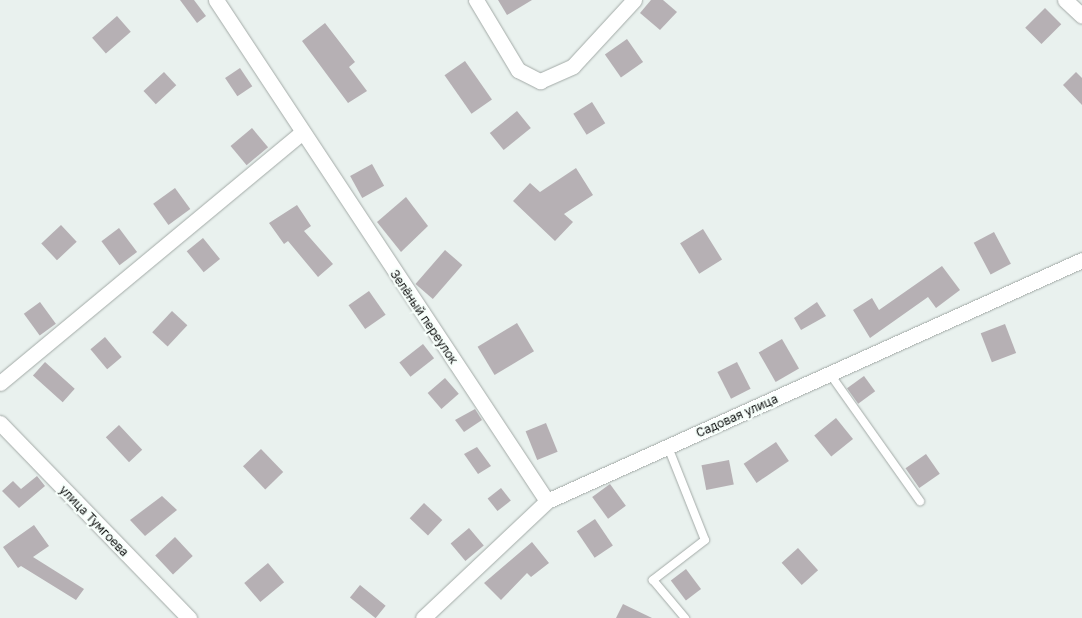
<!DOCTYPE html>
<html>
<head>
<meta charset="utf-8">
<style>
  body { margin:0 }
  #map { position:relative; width:1082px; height:618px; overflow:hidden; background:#e9f1ee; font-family:"Golos Text",sans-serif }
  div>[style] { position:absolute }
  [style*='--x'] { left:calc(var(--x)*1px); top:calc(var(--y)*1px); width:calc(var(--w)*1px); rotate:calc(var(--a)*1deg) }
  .building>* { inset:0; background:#b6b0b4; transform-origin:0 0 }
  .roads { filter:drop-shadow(0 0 1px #a3aaa7) drop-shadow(0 0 1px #a3aaa7) }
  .lane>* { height:8px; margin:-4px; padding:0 4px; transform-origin:4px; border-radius:4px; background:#fff }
  .street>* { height:15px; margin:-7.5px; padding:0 7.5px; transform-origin:7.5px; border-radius:7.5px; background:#fff }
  span { translate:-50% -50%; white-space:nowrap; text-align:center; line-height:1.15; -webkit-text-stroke:4.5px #f7fffb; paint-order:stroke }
  .street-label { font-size:12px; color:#121413 }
</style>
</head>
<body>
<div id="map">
  <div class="building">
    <i style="clip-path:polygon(180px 0,194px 0,206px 16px,197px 23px)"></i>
    <i style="clip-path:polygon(498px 0,532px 0,507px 15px)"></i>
    <i style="clip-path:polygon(651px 0,663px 0,677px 12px,660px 30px,640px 13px)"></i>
    <i style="left:1045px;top:8px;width:23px;height:28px;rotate:45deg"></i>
    <i style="left:117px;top:16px;width:21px;height:33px;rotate:49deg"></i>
    <i style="clip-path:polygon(325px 23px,355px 62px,349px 67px,367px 91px,348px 103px,302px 41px)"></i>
    <i style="left:627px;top:39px;width:28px;height:27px;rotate:55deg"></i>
    <i style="left:465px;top:61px;width:47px;height:25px;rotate:55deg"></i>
    <i style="left:240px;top:68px;width:22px;height:18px;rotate:56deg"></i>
    <i style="left:164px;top:72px;width:18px;height:28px;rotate:47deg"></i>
    <i style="clip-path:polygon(1076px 72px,1082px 78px,1082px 105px,1063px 85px)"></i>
    <i style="left:592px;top:102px;width:25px;height:22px;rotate:58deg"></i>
    <i style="left:517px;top:111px;width:22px;height:35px;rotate:51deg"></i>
    <i style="left:252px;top:128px;width:25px;height:28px;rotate:50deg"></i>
    <i style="left:372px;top:164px;width:25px;height:25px;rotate:61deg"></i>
    <i style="clip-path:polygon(576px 168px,593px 195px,564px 214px,573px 222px,555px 241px,513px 201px,530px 183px,540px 192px)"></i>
    <i style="left:175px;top:188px;width:26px;height:27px;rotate:54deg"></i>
    <i style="clip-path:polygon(406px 197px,428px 226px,401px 252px,377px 222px)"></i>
    <i style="clip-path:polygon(297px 205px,311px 226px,304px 231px,333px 264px,318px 277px,288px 241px,284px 244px,269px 223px)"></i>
    <i style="left:61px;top:225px;width:23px;height:27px;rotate:47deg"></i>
    <i style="left:119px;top:228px;width:30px;height:22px;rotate:53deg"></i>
    <i style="left:703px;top:229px;width:36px;height:27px;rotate:58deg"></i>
    <i style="left:994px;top:232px;width:36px;height:23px;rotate:62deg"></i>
    <i style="left:203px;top:238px;width:27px;height:21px;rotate:51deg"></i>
    <i style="left:445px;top:250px;width:23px;height:45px;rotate:41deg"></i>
    <i style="clip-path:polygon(942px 266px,960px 290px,936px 308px,928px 297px,870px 338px,853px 310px,872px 298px,879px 310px)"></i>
    <i style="left:369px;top:291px;width:29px;height:25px;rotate:55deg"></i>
    <i style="left:40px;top:302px;width:27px;height:20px;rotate:54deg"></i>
    <i style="clip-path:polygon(817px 302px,826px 316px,801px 330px,794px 318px)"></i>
    <i style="left:172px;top:311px;width:21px;height:29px;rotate:43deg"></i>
    <i style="left:517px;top:323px;width:33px;height:46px;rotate:59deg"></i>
    <i style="left:1005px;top:324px;width:31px;height:26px;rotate:69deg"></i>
    <i style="left:105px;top:337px;width:26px;height:19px;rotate:50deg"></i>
    <i style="left:782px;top:339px;width:34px;height:27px;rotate:60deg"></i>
    <i style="left:423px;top:344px;width:18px;height:30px;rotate:52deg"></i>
    <i style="left:45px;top:362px;width:40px;height:18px;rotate:42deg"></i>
    <i style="left:737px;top:362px;width:30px;height:22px;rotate:63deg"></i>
    <i style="left:864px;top:376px;width:19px;height:21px;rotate:54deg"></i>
    <i style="left:445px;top:378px;width:21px;height:23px;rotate:49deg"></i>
    <i style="clip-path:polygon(475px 409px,482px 420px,464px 432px,455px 420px)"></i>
    <i style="left:836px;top:418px;width:27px;height:28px;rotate:51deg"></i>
    <i style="left:546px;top:423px;width:31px;height:22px;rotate:68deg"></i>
    <i style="left:119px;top:425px;width:34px;height:18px;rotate:47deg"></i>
    <i style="left:776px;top:442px;width:23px;height:39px;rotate:56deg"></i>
    <i style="clip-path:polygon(477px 447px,491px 466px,478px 474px,464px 454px)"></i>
    <i style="left:261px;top:449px;width:32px;height:25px;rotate:46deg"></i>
    <i style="left:926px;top:454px;width:24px;height:25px;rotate:55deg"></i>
    <i style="left:729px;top:460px;width:25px;height:28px;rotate:79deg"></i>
    <i style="clip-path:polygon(37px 476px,45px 486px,19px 508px,2px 491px,13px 481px,21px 489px)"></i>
    <i style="left:610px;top:484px;width:27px;height:22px;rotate:54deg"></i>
    <i style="left:501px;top:488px;width:16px;height:17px;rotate:52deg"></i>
    <i style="clip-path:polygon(162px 496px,177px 510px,145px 536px,130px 520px)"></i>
    <i style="left:424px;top:503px;width:25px;height:21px;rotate:43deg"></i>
    <i style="left:595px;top:519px;width:32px;height:22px;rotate:56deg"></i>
    <i style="clip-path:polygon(34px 525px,49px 546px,33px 557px,84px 589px,76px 600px,21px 566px,18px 568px,3px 547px)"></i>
    <i style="left:469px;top:528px;width:23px;height:24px;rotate:50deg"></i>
    <i style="left:175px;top:537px;width:26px;height:27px;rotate:47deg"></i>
    <i style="clip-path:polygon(532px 542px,549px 563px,531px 577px,527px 573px,501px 600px,484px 583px)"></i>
    <i style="left:798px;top:548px;width:30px;height:22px;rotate:48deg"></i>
    <i style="left:268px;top:563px;width:25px;height:31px;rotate:50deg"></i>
    <i style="left:686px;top:569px;width:25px;height:19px;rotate:53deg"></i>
    <i style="left:360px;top:585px;width:33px;height:16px;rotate:39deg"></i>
    <i style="clip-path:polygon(623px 604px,652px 618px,616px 618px)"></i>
  </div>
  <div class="roads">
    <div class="lane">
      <i style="--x:830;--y:374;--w:156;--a:54.7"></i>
      <i style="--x:668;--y:447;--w:100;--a:68.3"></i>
      <i style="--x:705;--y:540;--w:66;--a:142.4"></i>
      <i style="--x:653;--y:580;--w:50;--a:49.9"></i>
    </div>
    <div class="street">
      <i style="--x:216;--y:0;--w:600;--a:56.55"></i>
      <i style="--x:476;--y:0;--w:82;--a:59"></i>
      <i style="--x:518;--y:70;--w:25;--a:27"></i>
      <i style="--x:540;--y:81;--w:36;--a:-24"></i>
      <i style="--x:573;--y:66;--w:90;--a:-47.3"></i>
      <i style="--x:1065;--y:0;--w:23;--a:43"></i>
      <i style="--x:0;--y:383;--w:393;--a:-39.7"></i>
      <i style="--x:0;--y:423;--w:272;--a:45.9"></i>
      <i style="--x:423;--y:618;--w:170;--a:-43.3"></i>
      <i style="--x:547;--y:501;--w:587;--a:-24.25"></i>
    </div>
  </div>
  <div class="street-label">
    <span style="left:424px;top:317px;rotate:56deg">Зелёный переулок</span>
    <span style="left:737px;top:416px;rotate:-24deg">Садовая улица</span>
    <span style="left:94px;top:521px;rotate:46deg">улица Тумгоева</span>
  </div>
</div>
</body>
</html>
